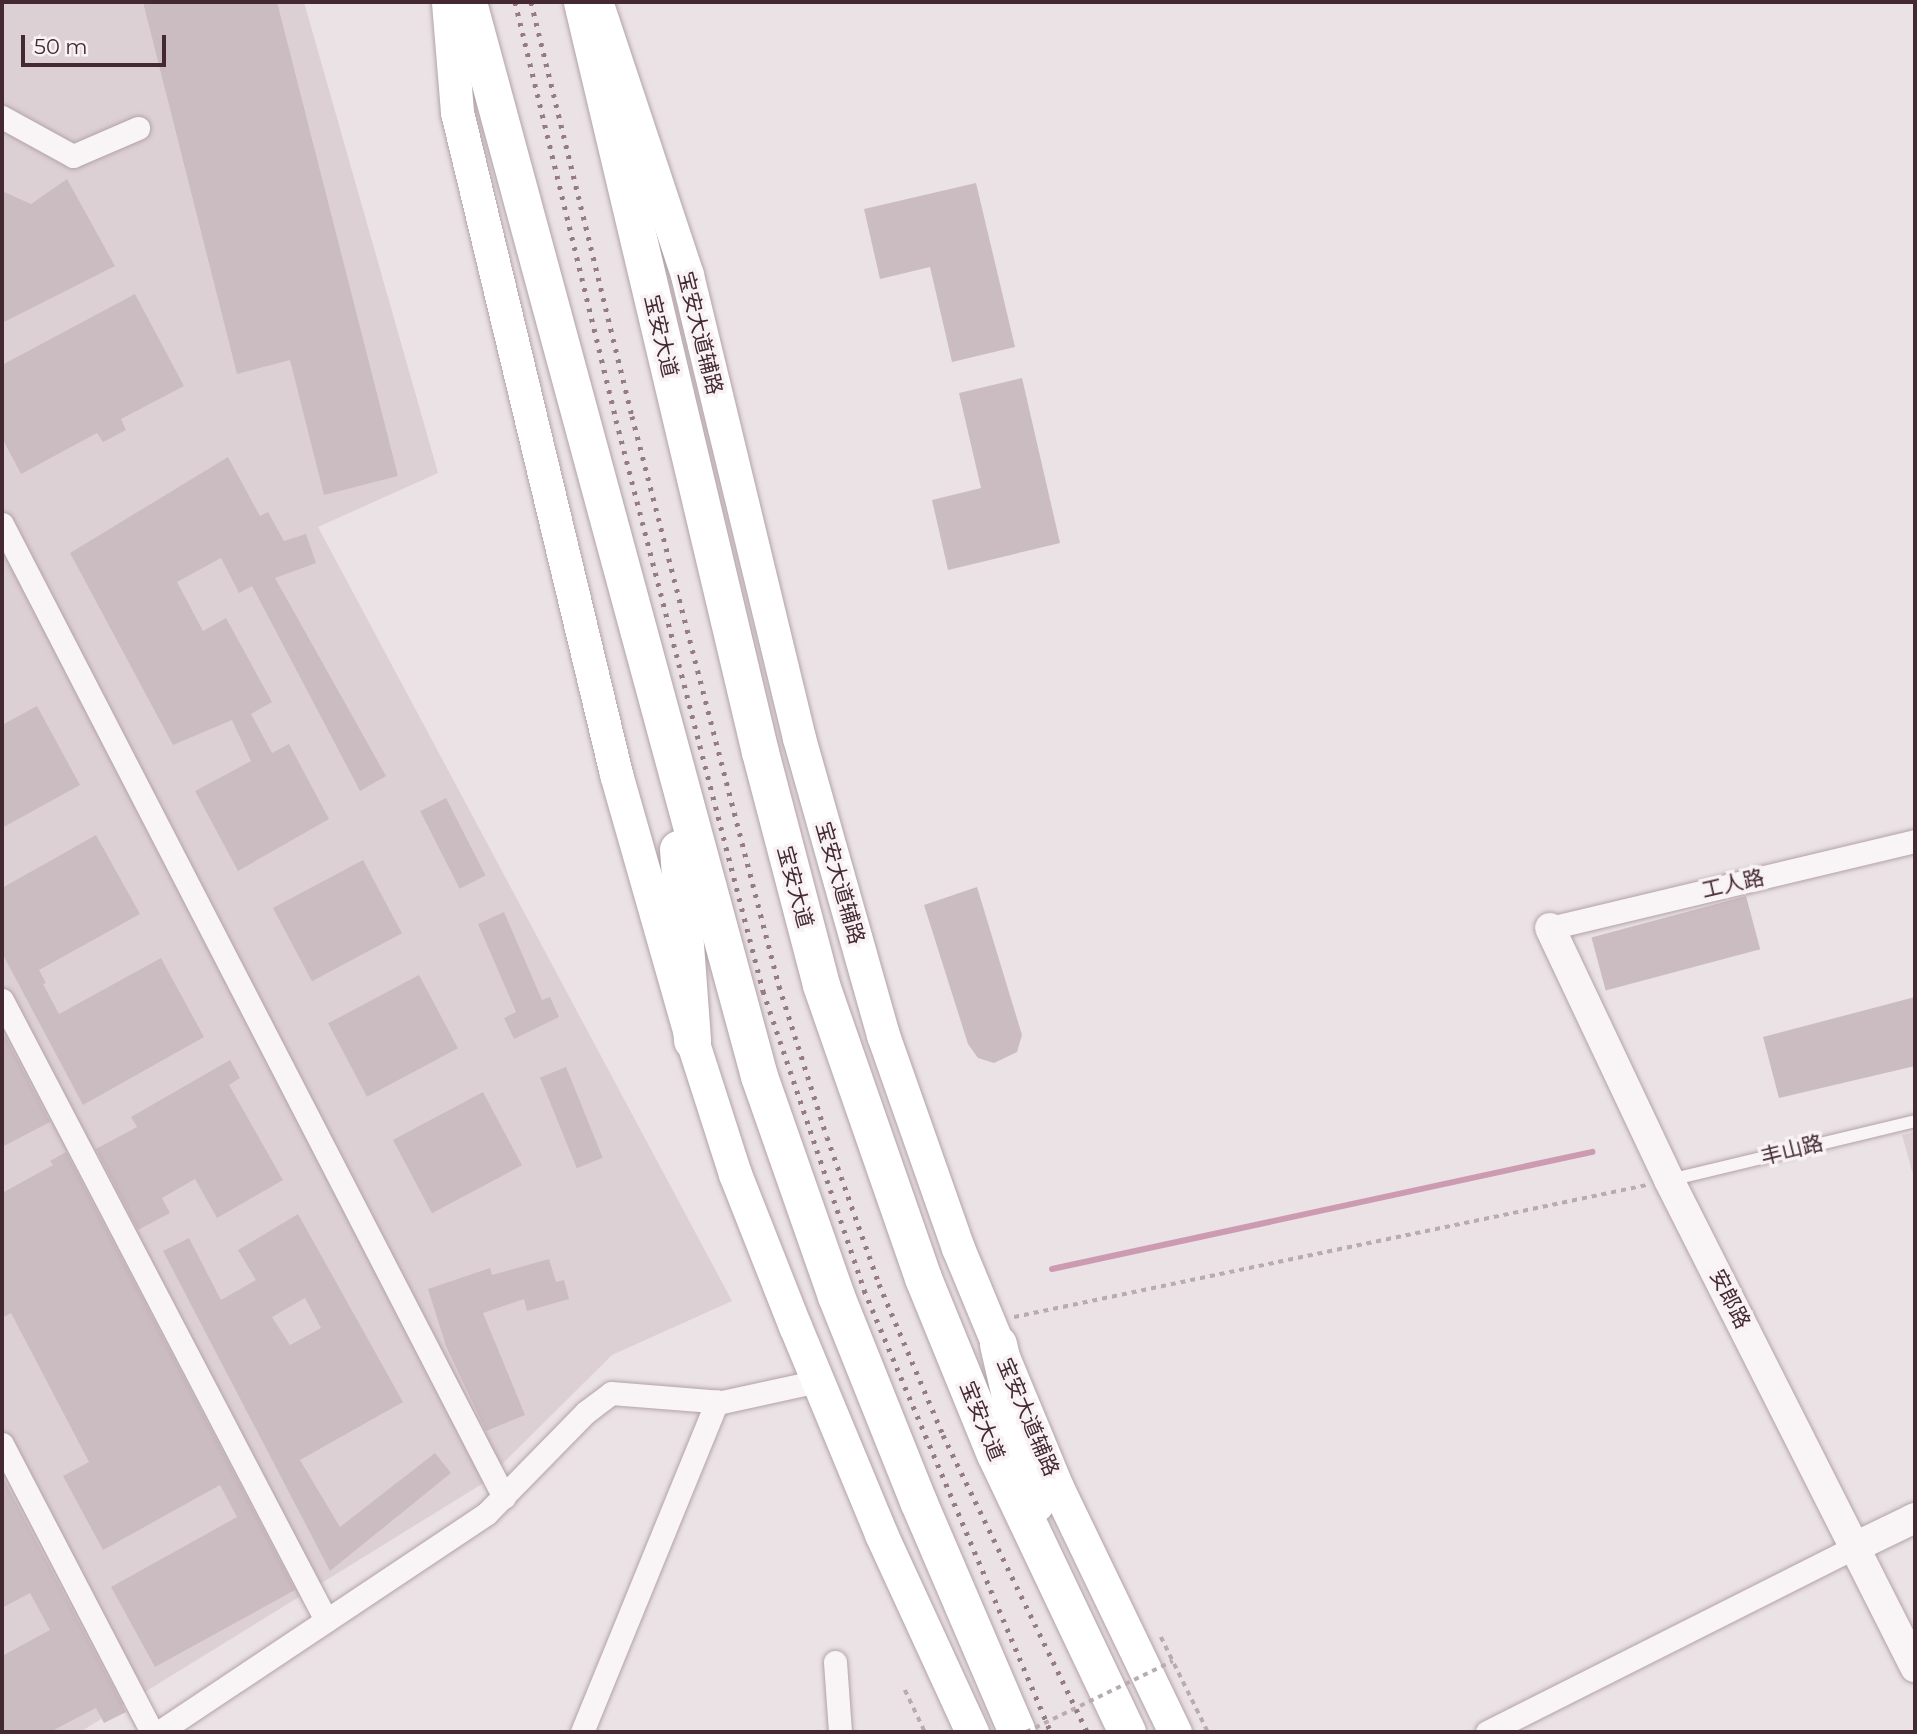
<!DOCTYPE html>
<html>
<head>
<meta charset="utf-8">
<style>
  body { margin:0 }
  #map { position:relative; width:1917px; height:1734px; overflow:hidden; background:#ebe2e5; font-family:Montserrat,"Noto Sans SC",sans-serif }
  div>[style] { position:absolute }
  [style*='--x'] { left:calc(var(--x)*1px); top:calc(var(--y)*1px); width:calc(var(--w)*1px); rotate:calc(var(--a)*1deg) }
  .built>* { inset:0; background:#ddd0d4 }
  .stream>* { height:6px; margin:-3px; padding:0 3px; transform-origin:3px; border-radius:3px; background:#cd9bb1 }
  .building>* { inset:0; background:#cbbcc1; transform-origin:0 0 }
  .path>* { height:3.5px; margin-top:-1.75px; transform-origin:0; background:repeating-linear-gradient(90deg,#b8acaf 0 5px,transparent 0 10px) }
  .roads { filter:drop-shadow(0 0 2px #b2a3a8) drop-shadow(0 0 2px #b2a3a8) }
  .service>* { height:12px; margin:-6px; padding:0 6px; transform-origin:6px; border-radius:6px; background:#f9f5f6 }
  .minor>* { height:23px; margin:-11.5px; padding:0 11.5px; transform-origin:11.5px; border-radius:11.5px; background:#f9f5f6 }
  .tertiary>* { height:30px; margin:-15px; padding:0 15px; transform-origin:15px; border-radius:15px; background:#f9f5f6 }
  .secondary>* { height:33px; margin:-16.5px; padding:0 16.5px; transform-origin:16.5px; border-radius:16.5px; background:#fff }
  .primary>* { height:37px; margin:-18.5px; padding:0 18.5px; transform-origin:18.5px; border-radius:18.5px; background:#fff }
  .rail>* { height:5px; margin-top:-2.5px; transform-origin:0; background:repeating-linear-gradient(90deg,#967b84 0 3.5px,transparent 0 10.5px) }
  .path-bridge>* { height:3.5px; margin-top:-1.75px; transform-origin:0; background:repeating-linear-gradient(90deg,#b8acaf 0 5px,transparent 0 10px) }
  span { translate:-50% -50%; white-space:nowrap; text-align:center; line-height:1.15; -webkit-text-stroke:7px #f8f2f4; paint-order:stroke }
  .street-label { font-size:21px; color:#442932 }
  .frame { position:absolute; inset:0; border:4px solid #442932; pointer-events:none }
  .scale { position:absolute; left:21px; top:35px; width:145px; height:32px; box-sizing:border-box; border:4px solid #442932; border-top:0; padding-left:9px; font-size:21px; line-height:24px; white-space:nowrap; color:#442932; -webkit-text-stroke:5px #f8f2f4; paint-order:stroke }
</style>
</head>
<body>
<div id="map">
  <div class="built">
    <i style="clip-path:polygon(2px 2px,304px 2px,438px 473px,318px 527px,732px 1301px,612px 1355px,482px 1484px,80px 1732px,2px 1732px)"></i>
    <i style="clip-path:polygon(1915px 1132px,1915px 1182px,1902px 1135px)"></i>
  </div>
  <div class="stream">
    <i style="--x:1052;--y:1269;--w:553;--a:-12.23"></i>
  </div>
  <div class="building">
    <i style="clip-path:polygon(143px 2px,277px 2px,398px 476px,324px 495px,290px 360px,237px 374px)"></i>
    <i style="clip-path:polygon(67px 179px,115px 266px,2px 323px,2px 191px,31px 204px)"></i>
    <i style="clip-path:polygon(976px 183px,1015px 347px,952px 362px,930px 267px,880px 279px,864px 209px)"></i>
    <i style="clip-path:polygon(135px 294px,184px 386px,121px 419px,126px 430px,103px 442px,97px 433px,21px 474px,2px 438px,2px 365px)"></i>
    <i style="clip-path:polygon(1022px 378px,1060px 543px,948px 570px,932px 500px,981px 488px,959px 393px)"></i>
    <i style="clip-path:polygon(228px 457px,260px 516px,268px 512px,284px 541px,306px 534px,316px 563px,275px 578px,386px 776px,360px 791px,252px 586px,239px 593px,221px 558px,177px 582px,203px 631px,226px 618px,272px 702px,251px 714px,272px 753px,289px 744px,329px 819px,238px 871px,195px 791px,251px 761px,232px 720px,173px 745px,70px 553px)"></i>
    <i style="clip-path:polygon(37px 706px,80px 785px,2px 828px,2px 725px)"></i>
    <i style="left:446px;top:798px;width:87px;height:29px;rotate:63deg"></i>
    <i style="clip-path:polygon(96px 835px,140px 914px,39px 970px,46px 983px,43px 984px,59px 1014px,161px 958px,204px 1037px,83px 1105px,2px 953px,2px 888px)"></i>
    <i style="left:363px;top:860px;width:83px;height:102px;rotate:62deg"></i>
    <i style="clip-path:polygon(977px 887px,1022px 1035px,1017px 1052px,994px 1063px,978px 1058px,968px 1044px,924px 905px)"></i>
    <i style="left:1746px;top:896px;width:55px;height:160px;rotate:75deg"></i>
    <i style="clip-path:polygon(504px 912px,542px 1000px,550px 997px,559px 1017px,514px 1039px,504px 1018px,516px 1012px,478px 924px)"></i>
    <i style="left:419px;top:975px;width:83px;height:103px;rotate:62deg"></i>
    <i style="clip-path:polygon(1915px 997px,1915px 1066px,1779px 1098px,1763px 1037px)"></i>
    <i style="clip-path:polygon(5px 1036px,50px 1122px,2px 1147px,2px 1038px)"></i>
    <i style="clip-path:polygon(230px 1060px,240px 1078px,229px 1085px,283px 1180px,217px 1218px,195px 1179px,162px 1198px,170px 1213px,138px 1230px,96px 1149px,137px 1127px,131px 1117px)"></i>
    <i style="left:566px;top:1067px;width:98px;height:28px;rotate:68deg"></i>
    <i style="left:483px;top:1092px;width:83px;height:102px;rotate:62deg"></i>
    <i style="clip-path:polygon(66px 1152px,295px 1590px,155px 1667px,111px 1587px,237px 1517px,220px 1485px,103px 1550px,63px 1476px,89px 1462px,11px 1313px,2px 1318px,2px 1193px,53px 1165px,50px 1161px)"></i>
    <i style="clip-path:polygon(evenodd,298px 1214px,403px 1402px,300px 1460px,340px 1527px,435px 1453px,451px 1473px,330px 1571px,163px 1251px,189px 1238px,221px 1300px,256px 1280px,238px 1250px,298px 1214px,305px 1298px,321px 1328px,290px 1345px,272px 1317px,305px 1298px)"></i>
    <i style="clip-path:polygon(549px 1259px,556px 1282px,564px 1280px,569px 1299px,527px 1311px,524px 1299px,483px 1313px,525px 1415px,486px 1431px,446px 1346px,428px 1289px,490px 1268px,492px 1275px)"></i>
    <i style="clip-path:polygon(2px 1476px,126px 1712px,104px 1723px,96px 1708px,50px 1732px,2px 1732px,2px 1656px,50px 1630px,30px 1593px,2px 1608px)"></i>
  </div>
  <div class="path">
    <i style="--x:1014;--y:1317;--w:647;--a:-11.78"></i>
    <i style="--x:1161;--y:1637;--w:106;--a:63.7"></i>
    <i style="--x:905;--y:1690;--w:47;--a:64.5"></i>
  </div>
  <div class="roads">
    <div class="service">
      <i style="--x:1670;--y:1180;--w:252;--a:-13.5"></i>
    </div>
    <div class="minor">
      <i style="--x:2;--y:117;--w:81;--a:28.8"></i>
      <i style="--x:73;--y:156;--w:71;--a:-23.3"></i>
      <i style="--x:2;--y:524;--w:1095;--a:62.71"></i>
      <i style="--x:1550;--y:928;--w:375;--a:-13.4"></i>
      <i style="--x:2;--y:1000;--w:700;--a:62.41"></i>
      <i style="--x:2;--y:1444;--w:325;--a:62.5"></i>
      <i style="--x:835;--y:1662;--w:70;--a:85.9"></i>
      <i style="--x:159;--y:1732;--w:394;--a:-33.7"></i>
      <i style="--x:487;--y:1513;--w:141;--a:-45.6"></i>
      <i style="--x:586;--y:1412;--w:31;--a:-37"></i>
      <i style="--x:611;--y:1393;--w:111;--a:4.6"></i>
      <i style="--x:722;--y:1402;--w:98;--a:-12.3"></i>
      <i style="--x:582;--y:1732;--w:357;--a:-67.8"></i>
      <i style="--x:1487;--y:1732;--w:412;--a:-26.7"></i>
    </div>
    <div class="tertiary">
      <i style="--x:1550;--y:928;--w:279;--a:64.7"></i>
      <i style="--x:1669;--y:1180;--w:546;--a:63.2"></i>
      <i style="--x:1855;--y:1547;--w:67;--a:-25.8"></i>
    </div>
    <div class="secondary">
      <i style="--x:448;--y:2;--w:110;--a:85.3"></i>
      <i style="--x:457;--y:112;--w:681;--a:76.49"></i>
      <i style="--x:616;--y:774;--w:277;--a:74.1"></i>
      <i style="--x:692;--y:1040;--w:141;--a:72.2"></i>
      <i style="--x:735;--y:1174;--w:163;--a:68.5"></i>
      <i style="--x:795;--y:1326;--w:225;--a:67.5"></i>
      <i style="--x:881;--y:1534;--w:218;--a:65.3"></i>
      <i style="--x:599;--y:10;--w:279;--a:71.6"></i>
      <i style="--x:687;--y:275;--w:476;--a:76.4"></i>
      <i style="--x:799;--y:738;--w:309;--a:74.2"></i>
      <i style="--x:883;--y:1035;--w:226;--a:70.6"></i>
      <i style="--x:958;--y:1248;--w:259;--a:67.5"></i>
      <i style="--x:1057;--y:1487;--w:272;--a:64.3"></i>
    </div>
    <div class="primary">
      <i style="--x:468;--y:2;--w:1113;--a:74.84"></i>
      <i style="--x:759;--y:1076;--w:233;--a:70.7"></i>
      <i style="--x:836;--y:1296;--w:221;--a:68.2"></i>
      <i style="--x:918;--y:1501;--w:251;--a:66.8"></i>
      <i style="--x:582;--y:2;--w:771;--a:76.65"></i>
      <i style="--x:760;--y:752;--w:241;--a:75.3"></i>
      <i style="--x:821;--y:985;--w:310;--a:70.8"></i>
      <i style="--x:923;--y:1278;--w:190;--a:67.8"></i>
      <i style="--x:995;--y:1454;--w:308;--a:64.6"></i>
      <i style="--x:678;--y:849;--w:192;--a:85.8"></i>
      <i style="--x:998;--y:1344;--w:164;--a:77"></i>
    </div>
  </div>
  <div class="rail">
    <i style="--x:515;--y:2;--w:430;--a:76.4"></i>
    <i style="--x:616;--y:420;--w:590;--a:75.56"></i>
    <i style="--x:763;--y:991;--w:316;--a:71.3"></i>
    <i style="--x:864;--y:1290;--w:480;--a:67.1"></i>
    <i style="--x:531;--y:2;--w:426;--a:76.3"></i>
    <i style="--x:632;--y:416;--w:589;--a:75.54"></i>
    <i style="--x:779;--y:986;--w:158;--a:72.4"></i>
    <i style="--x:827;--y:1137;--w:156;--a:70.5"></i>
    <i style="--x:879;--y:1284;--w:164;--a:67"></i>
    <i style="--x:943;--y:1435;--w:330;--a:64.1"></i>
  </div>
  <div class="path-bridge">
    <i style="--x:1026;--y:1732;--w:163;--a:-25.8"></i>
  </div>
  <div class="street-label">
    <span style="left:700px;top:333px;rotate:76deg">宝安大道辅路</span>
    <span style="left:661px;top:336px;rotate:77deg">宝安大道</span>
    <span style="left:840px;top:883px;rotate:74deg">宝安大道辅路</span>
    <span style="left:1733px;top:884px;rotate:-13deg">工人路</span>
    <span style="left:795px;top:887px;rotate:75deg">宝安大道</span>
    <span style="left:1792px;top:1150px;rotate:-14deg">丰山路</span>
    <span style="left:1730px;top:1299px;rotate:63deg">安郎路</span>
    <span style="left:1028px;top:1417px;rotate:67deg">宝安大道辅路</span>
    <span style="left:982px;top:1421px;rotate:68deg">宝安大道</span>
  </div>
  <div class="frame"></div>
  <div class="scale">50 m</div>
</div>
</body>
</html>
